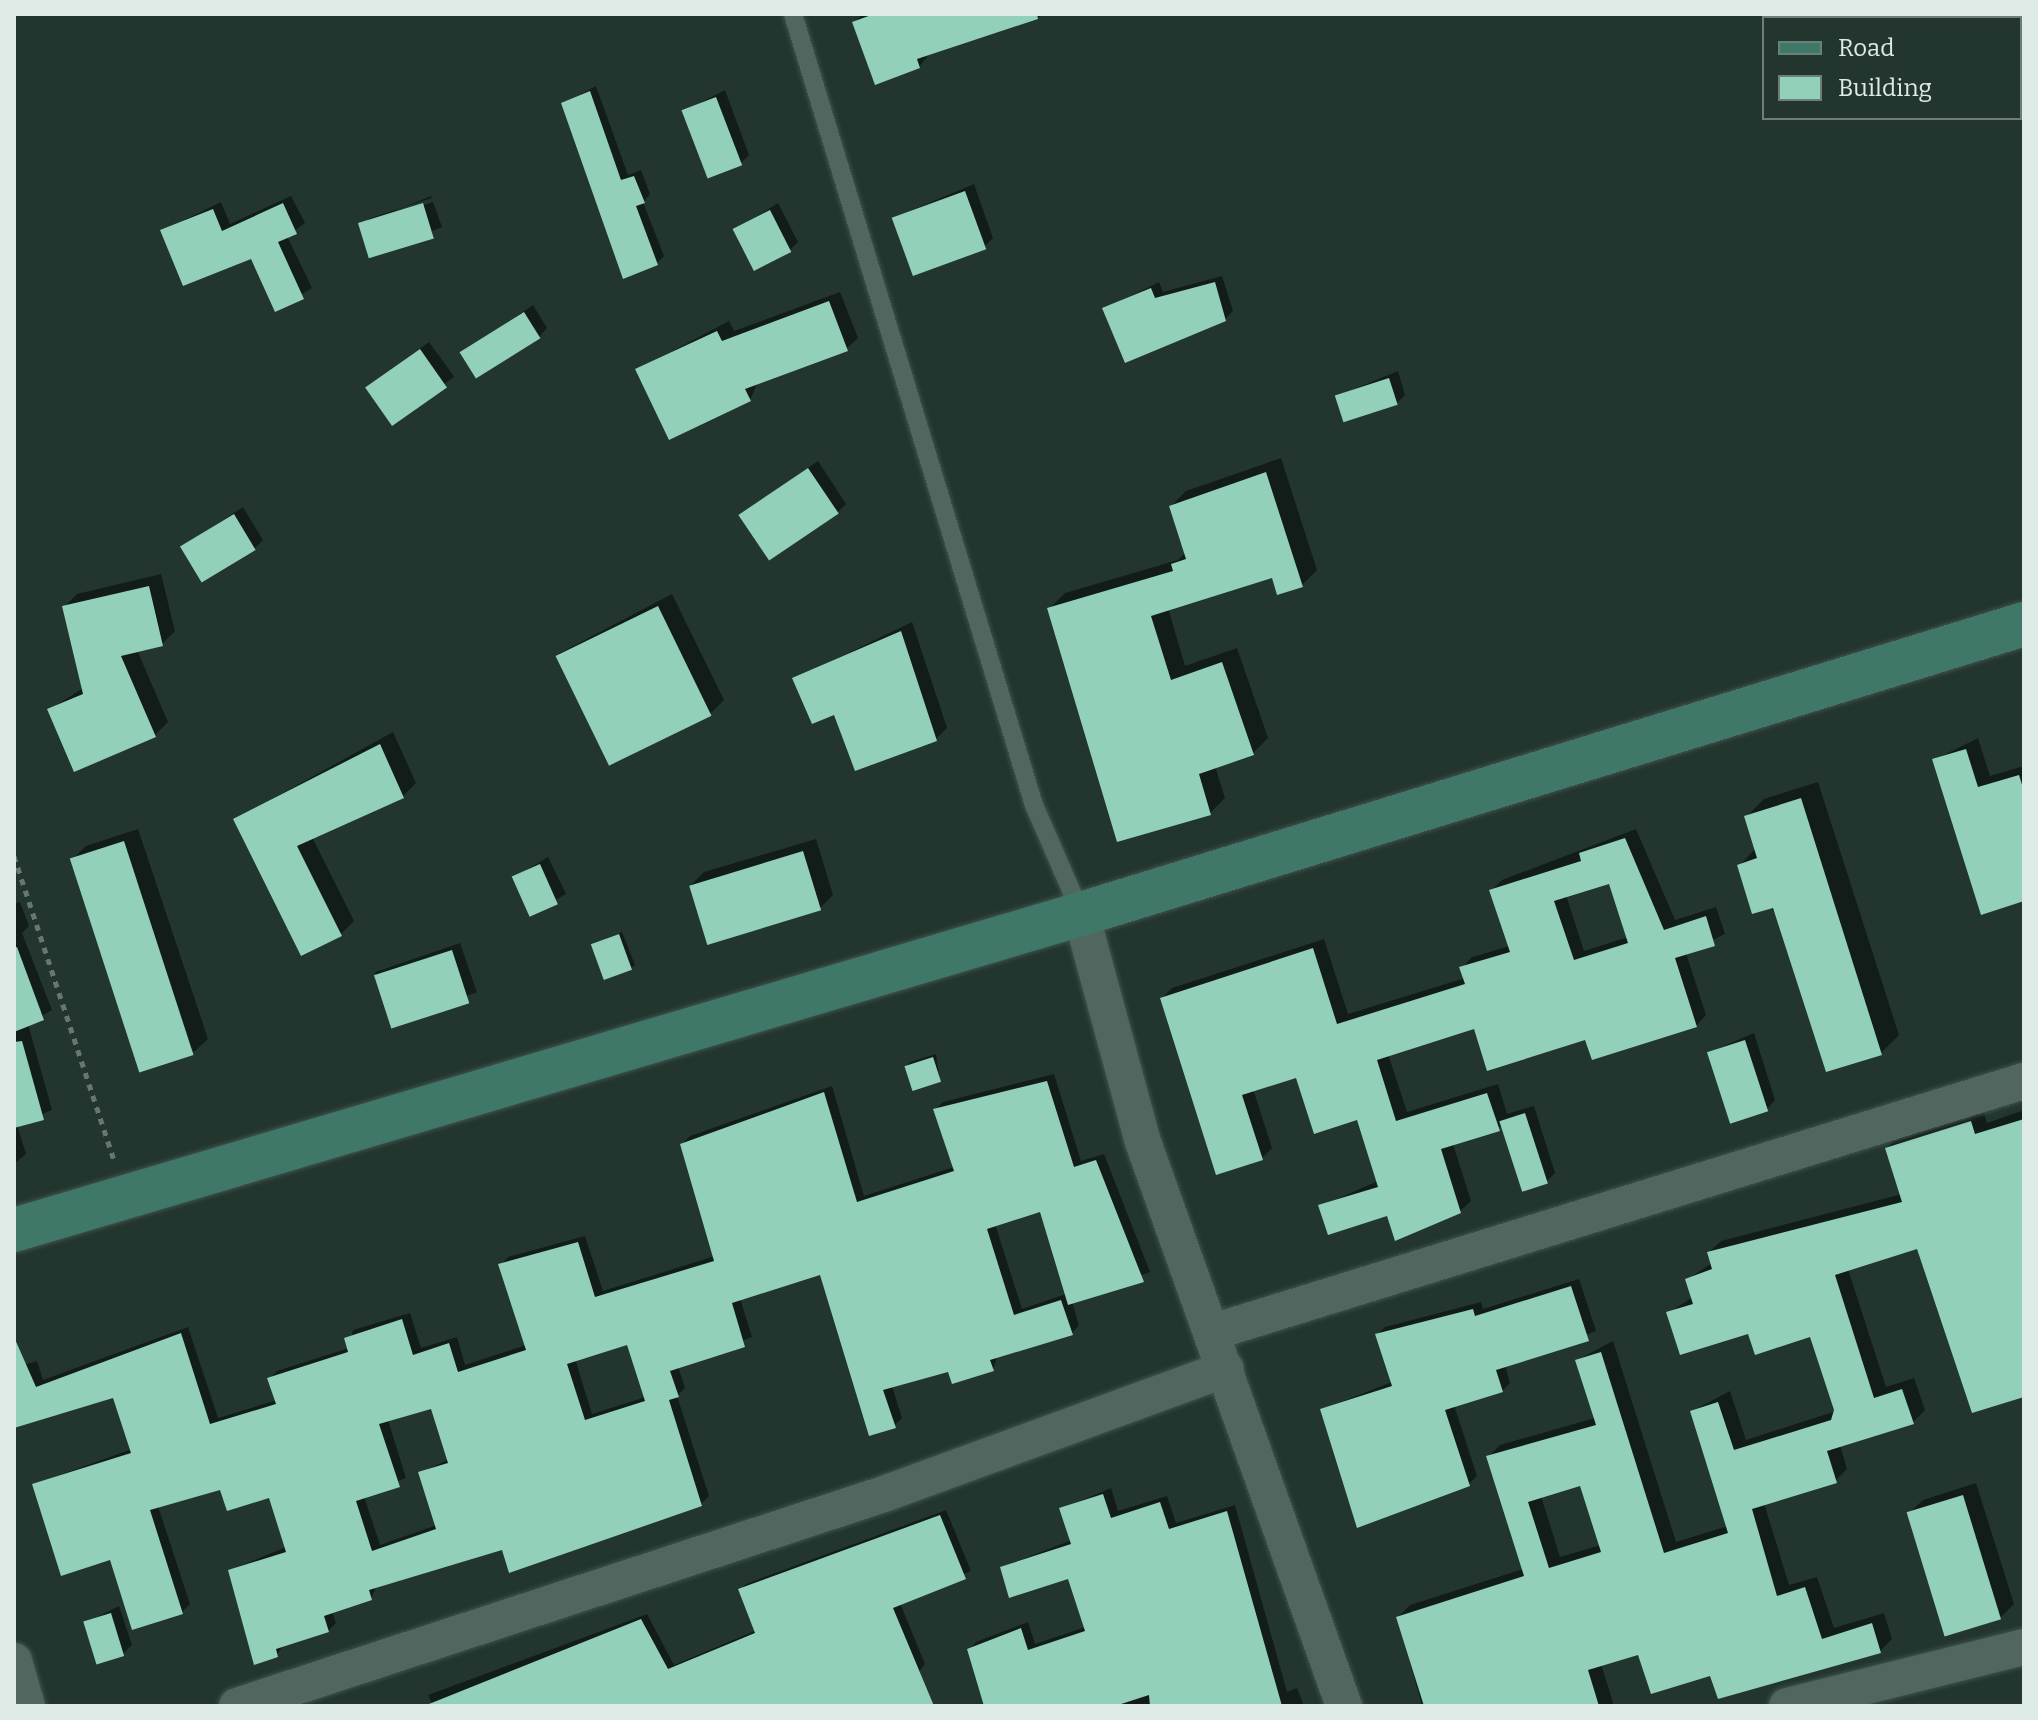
<!DOCTYPE html>
<html>
<head>
<meta charset="utf-8">
<style>
  body { margin:0 }
  #map { position:relative; width:2038px; height:1720px; overflow:hidden; background:#22362f; font-family:Bitter,serif }
  div>[style] { position:absolute }
  [style*='--x'] { left:calc(var(--x)*1px); top:calc(var(--y)*1px); width:calc(var(--w)*1px); rotate:calc(var(--a)*1deg) }
  .shadow>* { inset:0; background:#0007; transform-origin:0 0 }
  .building>* { inset:0; background:#92d0ba; transform-origin:0 0 }
  .path>* { height:5px; margin-top:-2.5px; transform-origin:0; background:repeating-linear-gradient(90deg,#667771 0 6px,transparent 0 12px) }
  .roads { filter:drop-shadow(0 0 2px #41524d) drop-shadow(0 0 2px #41524d) }
  .service>* { height:18px; margin:-9px; padding:0 9px; transform-origin:9px; border-radius:9px; background:#50665e }
  .minor>* { height:36px; margin:-18px; padding:0 18px; transform-origin:18px; border-radius:18px; background:#50665e }
  .secondary>* { height:44px; margin:-22px; padding:0 22px; transform-origin:22px; border-radius:22px; background:#3f7768 }
  span { translate:-50% -50%; white-space:nowrap; text-align:center; line-height:1.15; -webkit-text-stroke:8px #22362f; paint-order:stroke }
  .frame { position:absolute; inset:0; border:16px solid #deeae5; pointer-events:none }
  .legend { position:absolute; left:1762px; top:16px; width:260px; height:104px; box-sizing:border-box; background:#22362f; border:2px solid #6d7e78; margin:0; padding:10px 14px; list-style:none; font-size:24px; color:#deeae5 }
  .legend li { display:flex; align-items:center; gap:16px; height:40px }
  .legend b { width:40px; border:2px solid #6d7e78 }
</style>
</head>
<body>
<div id="map">
  <div class="shadow">
    <i style="clip-path:polygon(863px 14px,1047px 14px,930px 53px,919px 67px,854px 22px)"></i>
    <i style="clip-path:polygon(596px 86px,628px 175px,641px 170px,650px 194px,643px 202px,664px 256px,657px 263px,563px 104px)"></i>
    <i style="clip-path:polygon(725px 90px,749px 155px,741px 163px,684px 111px)"></i>
    <i style="clip-path:polygon(974px 184px,993px 238px,984px 247px,893px 218px)"></i>
    <i style="clip-path:polygon(291px 196px,305px 223px,287px 236px,312px 288px,276px 309px,252px 256px,162px 231px,221px 202px,230px 224px)"></i>
    <i style="clip-path:polygon(evenodd,431px 196px,442px 227px,371px 256px,361px 225px,431px 196px,432px 198px,433px 202px,368px 223px,368px 219px,432px 198px)"></i>
    <i style="clip-path:polygon(778px 203px,798px 242px,790px 250px,735px 230px)"></i>
    <i style="clip-path:polygon(1222px 276px,1233px 311px,1225px 319px,1104px 309px,1159px 282px,1163px 292px)"></i>
    <i style="clip-path:polygon(840px 292px,858px 338px,846px 349px,758px 382px,750px 400px,637px 370px,729px 321px,734px 331px)"></i>
    <i style="clip-path:polygon(533px 305px,547px 328px,539px 337px,462px 353px)"></i>
    <i style="left:429px;top:342px;width:43px;height:77px;rotate:54deg"></i>
    <i style="clip-path:polygon(1398px 371px,1405px 395px,1397px 403px,1337px 396px)"></i>
    <i style="clip-path:polygon(1281px 458px,1317px 570px,1302px 585px,1273px 575px,1168px 608px,1185px 666px,1237px 648px,1268px 738px,1253px 753px,1215px 766px,1225px 798px,1210px 813px,1050px 608px,1065px 593px,1178px 560px,1186px 552px,1171px 506px,1186px 491px)"></i>
    <i style="clip-path:polygon(818px 461px,846px 504px,838px 512px,740px 515px)"></i>
    <i style="clip-path:polygon(243px 507px,263px 540px,255px 548px,183px 546px)"></i>
    <i style="clip-path:polygon(161px 574px,175px 631px,162px 644px,137px 650px,168px 722px,155px 735px,75px 769px,49px 710px,83px 688px,64px 607px,77px 594px)"></i>
    <i style="clip-path:polygon(672px 594px,724px 700px,711px 713px,558px 654px)"></i>
    <i style="clip-path:polygon(912px 622px,947px 728px,936px 739px,835px 712px,795px 679px)"></i>
    <i style="clip-path:polygon(393px 732px,416px 783px,403px 796px,312px 837px,354px 921px,341px 934px,236px 819px)"></i>
    <i style="clip-path:polygon(1978px 738px,1990px 776px,2024px 766px,2024px 899px,1934px 760px)"></i>
    <i style="clip-path:polygon(1818px 782px,1899px 1035px,1881px 1053px,1739px 866px,1756px 848px,1746px 817px,1764px 799px)"></i>
    <i style="clip-path:polygon(138px 829px,208px 1039px,194px 1052px,73px 859px,86px 846px)"></i>
    <i style="clip-path:polygon(evenodd,1636px 829px,1675px 920px,1716px 907px,1725px 934px,1686px 953px,1706px 1015px,1696px 1026px,1587px 1038px,1475px 1027px,1388px 1054px,1407px 1112px,1498px 1084px,1507px 1114px,1534px 1106px,1555px 1173px,1546px 1182px,1502px 1126px,1453px 1144px,1471px 1201px,1460px 1211px,1389px 1214px,1321px 1206px,1378px 1181px,1358px 1118px,1298px 1075px,1253px 1089px,1272px 1148px,1262px 1158px,1162px 998px,1172px 988px,1324px 939px,1348px 1014px,1465px 978px,1462px 968px,1472px 957px,1510px 946px,1492px 890px,1502px 880px,1636px 829px,1610px 881px,1628px 937px,1584px 951px,1566px 895px,1610px 881px)"></i>
    <i style="clip-path:polygon(816px 839px,833px 895px,820px 908px,691px 885px,704px 872px)"></i>
    <i style="clip-path:polygon(548px 857px,566px 894px,532px 913px,515px 877px)"></i>
    <i style="clip-path:polygon(20px 902px,29px 926px,22px 933px,52px 1010px,28px 1024px,52px 1110px,17px 1125px,26px 1154px,14px 1164px,14px 904px)"></i>
    <i style="clip-path:polygon(622px 932px,635px 965px,631px 968px,593px 944px)"></i>
    <i style="left:460px;top:943px;width:52px;height:90px;rotate:71deg"></i>
    <i style="clip-path:polygon(1754px 1033px,1775px 1100px,1767px 1109px,1710px 1052px)"></i>
    <i style="clip-path:polygon(936px 1054px,940px 1081px,907px 1066px,910px 1062px)"></i>
    <i style="clip-path:polygon(evenodd,1054px 1074px,1081px 1161px,1104px 1154px,1150px 1272px,1072px 1302px,1079px 1325px,1072px 1333px,998px 1355px,993px 1369px,949px 1369px,892px 1386px,902px 1418px,894px 1426px,821px 1273px,740px 1298px,752px 1337px,678px 1366px,685px 1388px,677px 1396px,709px 1496px,701px 1504px,503px 1548px,377px 1585px,371px 1599px,332px 1611px,336px 1623px,328px 1631px,284px 1644px,277px 1655px,230px 1570px,286px 1547px,270px 1496px,222px 1487px,158px 1506px,190px 1604px,182px 1612px,111px 1558px,35px 1484px,132px 1449px,115px 1395px,14px 1426px,14px 1368px,37px 1361px,43px 1380px,188px 1327px,218px 1418px,277px 1400px,270px 1378px,277px 1371px,349px 1348px,353px 1330px,410px 1313px,421px 1348px,457px 1337px,465px 1365px,526px 1345px,501px 1265px,508px 1257px,585px 1236px,603px 1291px,715px 1256px,682px 1144px,690px 1136px,832px 1086px,864px 1196px,954px 1167px,936px 1109px,943px 1102px,1054px 1074px,1042px 1210px,1066px 1294px,1022px 1309px,995px 1224px,1042px 1210px,1054px 1074px,628px 1342px,646px 1397px,592px 1414px,575px 1359px,628px 1342px,1054px 1074px,433px 1406px,449px 1459px,420px 1473px,437px 1525px,380px 1545px,364px 1496px,406px 1478px,388px 1420px,433px 1406px)"></i>
    <i style="clip-path:polygon(evenodd,1983px 1110px,1987px 1123px,2024px 1110px,2024px 1395px,1918px 1247px,1848px 1269px,1886px 1387px,1914px 1378px,1925px 1410px,1913px 1422px,1840px 1445px,1847px 1469px,1835px 1481px,1764px 1503px,1789px 1585px,1817px 1577px,1834px 1628px,1884px 1613px,1892px 1639px,1880px 1651px,1712px 1673px,1639px 1652px,1601px 1664px,1614px 1706px,1422px 1706px,1398px 1617px,1410px 1605px,1523px 1569px,1488px 1457px,1500px 1445px,1595px 1418px,1577px 1360px,1613px 1341px,1676px 1542px,1728px 1526px,1692px 1411px,1730px 1391px,1746px 1440px,1836px 1411px,1811px 1334px,1750px 1331px,1668px 1313px,1693px 1297px,1688px 1279px,1712px 1263px,1709px 1252px,1721px 1241px,1902px 1194px,1887px 1148px,1899px 1136px,1983px 1110px,1581px 1483px,1601px 1545px,1560px 1557px,1541px 1496px,1581px 1483px)"></i>
    <i style="clip-path:polygon(1579px 1279px,1596px 1331px,1505px 1365px,1510px 1383px,1502px 1391px,1454px 1405px,1477px 1476px,1469px 1484px,1323px 1409px,1392px 1382px,1377px 1335px,1385px 1327px,1481px 1302px,1483px 1309px)"></i>
    <i style="clip-path:polygon(1976px 1483px,2014px 1604px,2001px 1617px,1909px 1513px,1923px 1500px)"></i>
    <i style="clip-path:polygon(1111px 1488px,1118px 1511px,1167px 1496px,1176px 1523px,1235px 1505px,1287px 1692px,1297px 1688px,1304px 1706px,986px 1706px,969px 1650px,976px 1642px,1028px 1622px,1035px 1644px,1086px 1627px,1070px 1576px,1002px 1567px,1072px 1540px,1061px 1509px)"></i>
    <i style="clip-path:polygon(946px 1510px,971px 1571px,900px 1603px,925px 1664px,893px 1706px,433px 1706px,428px 1695px,647px 1614px,674px 1665px,757px 1630px,740px 1590px,746px 1584px)"></i>
    <i style="clip-path:polygon(119px 1606px,132px 1645px,123px 1654px,85px 1623px)"></i>
  </div>
  <div class="building">
    <i style="clip-path:polygon(874px 14px,1037px 14px,1038px 19px,917px 59px,920px 68px,875px 85px,852px 22px)"></i>
    <i style="clip-path:polygon(590px 91px,621px 180px,634px 176px,645px 203px,636px 206px,658px 265px,623px 279px,561px 103px)"></i>
    <i style="left:716px;top:97px;width:73px;height:37px;rotate:69deg"></i>
    <i style="left:965px;top:191px;width:62px;height:78px;rotate:70deg"></i>
    <i style="clip-path:polygon(283px 203px,297px 234px,278px 242px,304px 299px,275px 312px,251px 259px,183px 286px,160px 230px,213px 209px,222px 231px)"></i>
    <i style="left:423px;top:203px;width:37px;height:68px;rotate:73deg"></i>
    <i style="left:770px;top:210px;width:47px;height:42px;rotate:63deg"></i>
    <i style="clip-path:polygon(1215px 282px,1226px 321px,1125px 363px,1102px 308px,1151px 288px,1155px 298px)"></i>
    <i style="clip-path:polygon(829px 301px,848px 351px,745px 389px,751px 401px,669px 440px,635px 369px,717px 331px,722px 341px)"></i>
    <i style="left:524px;top:312px;width:31px;height:76px;rotate:58deg"></i>
    <i style="left:420px;top:349px;width:47px;height:67px;rotate:55deg"></i>
    <i style="left:1389px;top:378px;width:28px;height:57px;rotate:72deg"></i>
    <i style="left:808px;top:468px;width:55px;height:84px;rotate:56deg"></i>
    <i style="clip-path:polygon(1266px 472px,1303px 587px,1277px 595px,1272px 578px,1151px 616px,1171px 680px,1222px 662px,1254px 755px,1199px 774px,1211px 815px,1117px 842px,1047px 608px,1173px 571px,1171px 564px,1186px 559px,1169px 506px)"></i>
    <i style="left:234px;top:514px;width:42px;height:63px;rotate:59deg"></i>
    <i style="clip-path:polygon(149px 586px,163px 646px,121px 656px,156px 737px,74px 772px,47px 709px,83px 694px,62px 606px)"></i>
    <i style="left:658px;top:606px;width:122px;height:114px;rotate:64deg"></i>
    <i style="clip-path:polygon(901px 631px,937px 741px,855px 771px,834px 715px,812px 724px,792px 678px)"></i>
    <i style="clip-path:polygon(380px 744px,404px 798px,297px 846px,342px 936px,301px 956px,233px 819px)"></i>
    <i style="clip-path:polygon(1966px 749px,1978px 787px,2019px 775px,2024px 791px,2024px 901px,1981px 915px,1932px 759px)"></i>
    <i style="clip-path:polygon(1801px 798px,1882px 1055px,1826px 1072px,1773px 908px,1752px 914px,1737px 865px,1757px 858px,1744px 816px)"></i>
    <i style="clip-path:polygon(evenodd,1625px 838px,1664px 930px,1706px 916px,1715px 946px,1675px 958px,1697px 1027px,1592px 1060px,1585px 1040px,1487px 1071px,1474px 1029px,1377px 1060px,1396px 1121px,1487px 1093px,1500px 1131px,1441px 1149px,1461px 1213px,1395px 1241px,1387px 1216px,1328px 1235px,1318px 1205px,1378px 1187px,1357px 1120px,1314px 1134px,1296px 1078px,1242px 1095px,1263px 1160px,1216px 1175px,1160px 998px,1313px 948px,1337px 1024px,1465px 984px,1459px 967px,1510px 952px,1489px 890px,1581px 861px,1579px 853px,1625px 838px,1609px 884px,1628px 943px,1574px 960px,1554px 901px,1609px 884px)"></i>
    <i style="left:124px;top:841px;width:225px;height:57px;rotate:72deg"></i>
    <i style="left:803px;top:851px;width:62px;height:119px;rotate:73deg"></i>
    <i style="left:540px;top:864px;width:44px;height:31px;rotate:66deg"></i>
    <i style="left:619px;top:934px;width:38px;height:30px;rotate:70deg"></i>
    <i style="clip-path:polygon(17px 947px,44px 1020px,14px 1032px,14px 948px)"></i>
    <i style="left:452px;top:950px;width:56px;height:82px;rotate:72deg"></i>
    <i style="left:1745px;top:1040px;width:75px;height:40px;rotate:72deg"></i>
    <i style="clip-path:polygon(22px 1041px,44px 1120px,14px 1128px,14px 1042px)"></i>
    <i style="left:933px;top:1057px;width:26px;height:30px;rotate:72deg"></i>
    <i style="clip-path:polygon(evenodd,1047px 1081px,1074px 1167px,1096px 1160px,1144px 1282px,1068px 1305px,1040px 1212px,987px 1229px,1014px 1315px,1061px 1300px,1073px 1335px,990px 1360px,994px 1371px,952px 1384px,948px 1372px,883px 1390px,896px 1428px,869px 1436px,820px 1275px,732px 1303px,745px 1347px,670px 1371px,679px 1397px,669px 1400px,702px 1506px,509px 1573px,502px 1550px,369px 1590px,372px 1600px,324px 1616px,329px 1632px,276px 1649px,278px 1657px,254px 1665px,228px 1570px,286px 1552px,269px 1498px,227px 1511px,220px 1490px,150px 1510px,183px 1614px,132px 1630px,110px 1560px,61px 1576px,32px 1484px,131px 1453px,113px 1398px,14px 1428px,14px 1337px,36px 1387px,181px 1333px,210px 1424px,276px 1404px,267px 1378px,348px 1352px,344px 1338px,402px 1319px,413px 1355px,449px 1343px,458px 1372px,526px 1350px,498px 1264px,578px 1242px,595px 1297px,714px 1261px,680px 1144px,824px 1092px,857px 1202px,954px 1171px,933px 1109px,1047px 1081px,627px 1345px,645px 1401px,585px 1420px,567px 1364px,627px 1345px,1047px 1081px,431px 1409px,448px 1463px,418px 1472px,436px 1529px,372px 1551px,356px 1501px,400px 1487px,379px 1424px,431px 1409px)"></i>
    <i style="left:1525px;top:1113px;width:74px;height:27px;rotate:72deg"></i>
    <i style="clip-path:polygon(evenodd,2024px 1119px,2024px 1397px,1972px 1413px,1917px 1249px,1835px 1275px,1874px 1398px,1902px 1389px,1914px 1424px,1827px 1451px,1837px 1483px,1752px 1509px,1777px 1596px,1805px 1587px,1822px 1639px,1872px 1623px,1881px 1653px,1718px 1699px,1710px 1676px,1651px 1694px,1638px 1655px,1588px 1670px,1599px 1706px,1424px 1706px,1396px 1617px,1524px 1576px,1486px 1456px,1596px 1425px,1575px 1360px,1601px 1352px,1664px 1553px,1728px 1533px,1690px 1411px,1718px 1402px,1734px 1450px,1831px 1420px,1834px 1410px,1810px 1337px,1755px 1355px,1748px 1334px,1680px 1355px,1666px 1312px,1693px 1304px,1685px 1279px,1712px 1269px,1707px 1252px,1902px 1202px,1885px 1148px,1971px 1121px,1975px 1134px,2024px 1119px,1580px 1486px,1601px 1552px,1549px 1568px,1528px 1502px,1580px 1486px)"></i>
    <i style="clip-path:polygon(1571px 1286px,1589px 1341px,1496px 1370px,1503px 1392px,1445px 1410px,1470px 1486px,1357px 1528px,1320px 1409px,1392px 1386px,1375px 1334px,1473px 1309px,1475px 1316px)"></i>
    <i style="clip-path:polygon(1103px 1494px,1111px 1518px,1160px 1502px,1169px 1529px,1227px 1511px,1282px 1706px,1150px 1706px,1149px 1695px,1115px 1706px,984px 1706px,967px 1649px,1021px 1628px,1028px 1650px,1085px 1631px,1068px 1579px,1009px 1598px,1000px 1567px,1071px 1544px,1059px 1508px)"></i>
    <i style="left:1963px;top:1495px;width:130px;height:59px;rotate:73deg"></i>
    <i style="clip-path:polygon(940px 1515px,966px 1579px,893px 1608px,934px 1706px,424px 1706px,641px 1619px,668px 1669px,755px 1633px,738px 1589px)"></i>
    <i style="left:111px;top:1613px;width:45px;height:29px;rotate:73deg"></i>
  </div>
  <div class="path">
    <i style="--x:14;--y:856;--w:323;--a:71.8"></i>
  </div>
  <div class="roads">
    <div class="service">
      <i style="--x:793;--y:14;--w:827;--a:73.06"></i>
      <i style="--x:1034;--y:805;--w:118;--a:66.5"></i>
    </div>
    <div class="minor">
      <i style="--x:1081;--y:914;--w:236;--a:74.8"></i>
      <i style="--x:1143;--y:1142;--w:599;--a:70.38"></i>
      <i style="--x:1213;--y:1332;--w:849;--a:-17.2"></i>
      <i style="--x:14;--y:1661;--w:47;--a:73.9"></i>
      <i style="--x:237;--y:1706;--w:681;--a:-18.14"></i>
      <i style="--x:884;--y:1494;--w:364;--a:-20.1"></i>
      <i style="--x:1787;--y:1706;--w:244;--a:-14"></i>
    </div>
    <div class="secondary">
      <i style="--x:14;--y:1230;--w:1113;--a:-16.5"></i>
      <i style="--x:1081;--y:914;--w:987;--a:-17.09"></i>
    </div>
  </div>
  <div class="frame"></div>
  <ul class="legend">
  <li><b style="height:10px;background:#3f7768"></b>Road</li>
  <li><b style="height:22px;background:#92d0ba"></b>Building</li>
  </ul>
</div>
</body>
</html>
